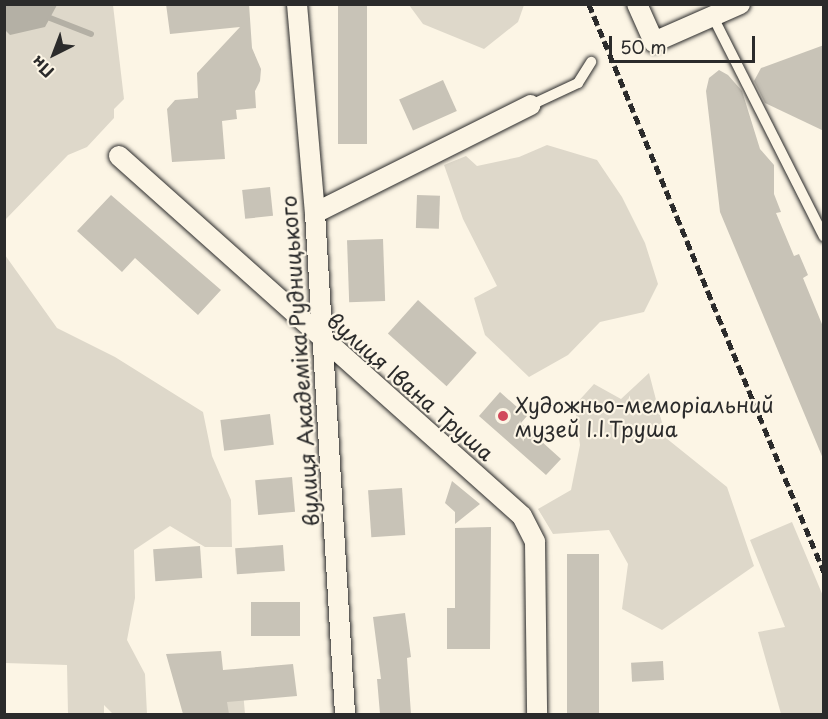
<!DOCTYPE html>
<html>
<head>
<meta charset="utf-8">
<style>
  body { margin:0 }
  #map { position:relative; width:828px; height:719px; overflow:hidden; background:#fcf5e5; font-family:"Playpen Sans",sans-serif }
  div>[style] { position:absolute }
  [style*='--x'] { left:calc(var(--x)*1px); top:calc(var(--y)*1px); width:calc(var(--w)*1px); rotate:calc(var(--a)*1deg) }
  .green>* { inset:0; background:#ded8ca }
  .water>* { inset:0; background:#b4b0a5 }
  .stream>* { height:6px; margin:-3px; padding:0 3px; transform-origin:3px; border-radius:3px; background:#b4b0a5 }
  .building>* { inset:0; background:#c8c3b7; transform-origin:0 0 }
  .roads { filter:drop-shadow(0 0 2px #2b2b2b) drop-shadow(0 0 2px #2b2b2b) }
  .service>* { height:10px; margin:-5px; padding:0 5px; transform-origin:5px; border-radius:5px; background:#fcf5e5 }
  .minor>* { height:20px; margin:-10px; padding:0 10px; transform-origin:10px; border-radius:10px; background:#fcf5e5 }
  .rail>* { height:4.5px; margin-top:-2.25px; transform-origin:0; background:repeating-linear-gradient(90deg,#2b2b2b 0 9px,transparent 0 13.5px) }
  .dots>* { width:16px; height:16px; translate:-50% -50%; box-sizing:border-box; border:3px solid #fcf5e5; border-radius:50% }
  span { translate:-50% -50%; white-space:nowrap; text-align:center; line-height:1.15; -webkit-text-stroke:4.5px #fcf5e5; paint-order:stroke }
  .street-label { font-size:21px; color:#2b2b2b }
  .poi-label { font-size:21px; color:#2b2b2b }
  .left { translate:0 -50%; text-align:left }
  .frame { position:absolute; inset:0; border:6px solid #2b2b2b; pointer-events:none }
  .north { position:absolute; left:24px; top:24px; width:60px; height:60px; -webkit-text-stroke:4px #fcf5e5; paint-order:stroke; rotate:222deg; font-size:16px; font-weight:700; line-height:24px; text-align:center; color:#2b2b2b }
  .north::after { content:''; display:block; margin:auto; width:21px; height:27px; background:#2b2b2b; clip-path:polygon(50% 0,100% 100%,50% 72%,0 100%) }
  .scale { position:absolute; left:609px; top:36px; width:146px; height:27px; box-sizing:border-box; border:3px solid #2b2b2b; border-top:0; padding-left:8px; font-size:18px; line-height:21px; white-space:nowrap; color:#2b2b2b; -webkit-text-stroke:4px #fcf5e5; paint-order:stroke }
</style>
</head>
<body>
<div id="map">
  <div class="green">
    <i style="clip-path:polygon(5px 5px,113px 5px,124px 99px,114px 109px,114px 118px,87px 147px,68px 155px,5px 220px)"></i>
    <i style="clip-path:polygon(409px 5px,524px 5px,518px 22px,484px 49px,423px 24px)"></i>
    <i style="clip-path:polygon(547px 145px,597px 160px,622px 197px,645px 243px,658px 284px,644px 312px,600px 322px,568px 355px,529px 377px,485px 335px,474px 298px,497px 286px,463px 219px,444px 165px,466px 156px,477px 166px,519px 157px)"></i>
    <i style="clip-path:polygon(5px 255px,57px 328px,115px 357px,203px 412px,212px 456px,231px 500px,232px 547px,205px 547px,170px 526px,134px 550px,135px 598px,127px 640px,145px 674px,147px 714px,113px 714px,104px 705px,104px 714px,68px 714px,67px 665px,5px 663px)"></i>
    <i style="clip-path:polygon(649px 373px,666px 438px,727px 487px,754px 566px,662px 630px,622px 609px,628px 564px,609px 530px,553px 534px,538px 509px,571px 490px,580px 445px,575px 405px,594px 384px,621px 399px)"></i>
    <i style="clip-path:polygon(792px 522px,823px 596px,823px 714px,781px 714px,758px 632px,785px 627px,750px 540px)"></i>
    <i style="clip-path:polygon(243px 691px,245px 714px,211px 714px,223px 699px)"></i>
  </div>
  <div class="water">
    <i style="clip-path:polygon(5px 4px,57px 4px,57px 5px,45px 27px,10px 35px,5px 30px)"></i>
  </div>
  <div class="stream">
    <i style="--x:50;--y:18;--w:44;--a:21.3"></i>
  </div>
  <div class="building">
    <i style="clip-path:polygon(166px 4px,249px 4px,252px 48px,261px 69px,260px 81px,255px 91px,256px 108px,236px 110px,237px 119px,222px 121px,225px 159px,172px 162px,167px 109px,175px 100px,198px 98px,197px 73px,240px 27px,170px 34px)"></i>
    <i style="left:338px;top:4px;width:29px;height:140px"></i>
    <i style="clip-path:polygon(824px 45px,824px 131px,765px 103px,754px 81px,761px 68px)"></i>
    <i style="clip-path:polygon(719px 70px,728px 75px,742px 91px,760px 149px,774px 165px,774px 194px,781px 212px,776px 213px,794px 256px,799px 254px,808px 275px,803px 278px,824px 329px,824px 461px,720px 212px,706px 91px,709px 78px)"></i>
    <i style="left:443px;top:80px;width:34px;height:48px;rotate:66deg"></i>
    <i style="left:270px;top:187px;width:29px;height:28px;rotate:84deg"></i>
    <i style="clip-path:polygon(111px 195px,221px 290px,198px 315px,135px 258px,122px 272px,77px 231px)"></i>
    <i style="left:417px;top:195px;width:23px;height:33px;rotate:2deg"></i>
    <i style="left:383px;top:239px;width:62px;height:36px;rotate:88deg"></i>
    <i style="left:418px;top:300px;width:79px;height:45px;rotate:42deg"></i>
    <i style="clip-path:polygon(500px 392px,527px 416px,521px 423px,561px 459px,546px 475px,479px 416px)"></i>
    <i style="left:270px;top:414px;width:31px;height:50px;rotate:83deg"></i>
    <i style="left:292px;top:477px;width:35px;height:37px;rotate:85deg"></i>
    <i style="clip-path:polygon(452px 481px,480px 504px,455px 524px,455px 512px,445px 503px)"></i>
    <i style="left:402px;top:488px;width:47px;height:34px;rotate:86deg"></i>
    <i style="clip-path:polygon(491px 527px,490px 649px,447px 649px,447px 608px,455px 608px,455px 528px)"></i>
    <i style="left:283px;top:545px;width:26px;height:48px;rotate:86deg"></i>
    <i style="left:200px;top:546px;width:32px;height:47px;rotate:86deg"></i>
    <i style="left:567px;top:554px;width:32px;height:160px"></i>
    <i style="left:251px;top:602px;width:49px;height:34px"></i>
    <i style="clip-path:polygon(405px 613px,411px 657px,407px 658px,411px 714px,380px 714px,377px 679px,381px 679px,373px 617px)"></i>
    <i style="clip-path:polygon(221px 651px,223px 670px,293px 664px,297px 696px,227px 702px,229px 714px,183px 714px,166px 654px)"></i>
    <i style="left:663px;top:661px;width:19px;height:32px;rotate:87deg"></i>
  </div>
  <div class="roads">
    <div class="service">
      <i style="--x:713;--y:17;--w:246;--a:63.2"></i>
      <i style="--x:531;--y:105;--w:52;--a:-25.1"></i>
      <i style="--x:578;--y:83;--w:25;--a:-58"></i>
    </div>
    <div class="minor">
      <i style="--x:297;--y:4;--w:210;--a:85.1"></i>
      <i style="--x:315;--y:213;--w:502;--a:86.57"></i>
      <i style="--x:637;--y:4;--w:42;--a:65.9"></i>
      <i style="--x:654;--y:42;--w:94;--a:-23.8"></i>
      <i style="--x:119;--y:156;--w:540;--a:41.77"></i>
      <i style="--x:522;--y:516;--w:29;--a:63"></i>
      <i style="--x:535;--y:542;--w:172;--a:89.3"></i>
      <i style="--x:315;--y:213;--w:241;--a:-26.6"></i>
    </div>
  </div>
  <div class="rail">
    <i style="--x:589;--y:4;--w:615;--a:67.52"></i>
  </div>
  <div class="dots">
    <i style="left:503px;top:416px;background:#d1495b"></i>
  </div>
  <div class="street-label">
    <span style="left:299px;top:361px;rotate:-94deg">вулиця Академіка Рудницького</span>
    <span style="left:411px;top:386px;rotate:41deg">вулиця Івана Труша</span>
  </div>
  <div class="poi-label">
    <span class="left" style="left:515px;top:416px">Художньо-меморіальний<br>музей І.І.Труша</span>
  </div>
  <div class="frame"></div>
  <div class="north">Пн</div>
  <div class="scale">50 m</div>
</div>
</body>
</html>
